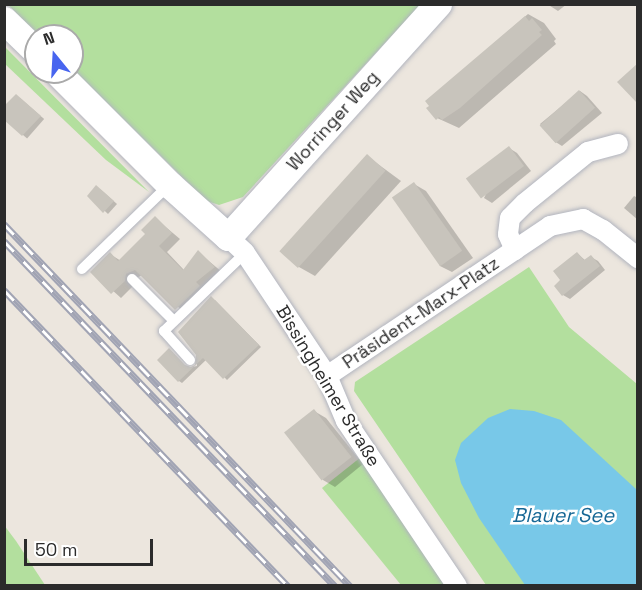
<!DOCTYPE html>
<html>
<head>
<meta charset="utf-8">
<style>
  body { margin:0 }
  #map { position:relative; width:642px; height:590px; overflow:hidden; background:#ece6de; font-family:"Space Grotesk",sans-serif }
  div>[style] { position:absolute }
  [style*='--x'] { left:calc(var(--x)*1px); top:calc(var(--y)*1px); width:calc(var(--w)*1px); rotate:calc(var(--a)*1deg) }
  .green>* { inset:0; background:#b3df9e }
  .water>* { inset:0; background:#78c8e8 }
  .shadow>* { inset:0; background:#0003; transform-origin:0 0 }
  .building>* { inset:0; background:#c8c4bc; transform-origin:0 0 }
  .roads { filter:drop-shadow(0 0 2px #b1b4be) drop-shadow(0 0 2px #b1b4be) }
  .lane>* { height:10px; margin:-5px; padding:0 5px; transform-origin:5px; border-radius:5px; background:#fff }
  .street>* { height:20px; margin:-10px; padding:0 10px; transform-origin:10px; border-radius:10px; background:#fff }
  .secondary>* { height:27px; margin:-13.5px; padding:0 13.5px; transform-origin:13.5px; border-radius:13.5px; background:#fff }
  .rail>* { height:7px; margin-top:-3.5px; transform-origin:0; background:repeating-linear-gradient(90deg,#fff 0 14px,#a1a4b4 0 28px); box-sizing:border-box; border-block:2px solid #a1a4b4 }
  span { translate:-50% -50%; white-space:nowrap; text-align:center; line-height:1.15; -webkit-text-stroke:5px #fff; paint-order:stroke }
  .street-label { font-size:18px; color:#2b2b2b }
  .water-label { font-size:20px; color:#166795; font-style:italic }
  .frame { position:absolute; inset:0; border:6px solid #2b2b2b; pointer-events:none }
  .north { position:absolute; left:24px; top:24px; width:60px; height:60px; box-sizing:border-box; background:#fff; border:2px solid #aaa; border-radius:50%; rotate:342deg; font-size:16px; font-weight:700; line-height:24px; text-align:center; color:#2b2b2b }
  .north::after { content:''; display:block; margin:auto; width:21px; height:27px; background:#4865ef; clip-path:polygon(50% 0,100% 100%,50% 72%,0 100%) }
  .scale { position:absolute; left:24px; top:539px; width:129px; height:27px; box-sizing:border-box; border:3px solid #2b2b2b; border-top:0; padding-left:8px; font-size:18px; line-height:21px; white-space:nowrap; color:#2b2b2b; -webkit-text-stroke:4px #fff; paint-order:stroke }
</style>
</head>
<body>
<div id="map">
  <div class="green">
    <i style="clip-path:polygon(8px 5px,420px 5px,243px 197px,219px 205px,207px 201px,180px 175px,72px 68px,72px 36px,40px 36px)"></i>
    <i style="clip-path:polygon(5px 47px,149px 192px,106px 160px,5px 64px)"></i>
    <i style="clip-path:polygon(529px 267px,569px 327px,637px 384px,637px 585px,486px 585px,354px 391px,355px 382px)"></i>
    <i style="clip-path:polygon(361px 457px,448px 585px,401px 585px,322px 488px)"></i>
    <i style="clip-path:polygon(4px 525px,16px 541px,45px 585px,5px 585px)"></i>
  </div>
  <div class="water">
    <i style="clip-path:polygon(510px 409px,534px 411px,561px 420px,637px 490px,637px 585px,525px 585px,479px 518px,461px 483px,455px 460px,461px 443px,488px 418px)"></i>
  </div>
  <div class="shadow">
    <i style="clip-path:polygon(547px 4px,567px 4px,558px 11px)"></i>
    <i style="clip-path:polygon(528px 14px,544px 23px,556px 39px,554px 41px,556px 44px,459px 128px,437px 118px,427px 101px)"></i>
    <i style="clip-path:polygon(580px 91px,587px 96px,602px 113px,562px 146px,554px 141px,540px 124px)"></i>
    <i style="left:20px;top:98px;width:32px;height:26px;rotate:41deg"></i>
    <i style="clip-path:polygon(509px 148px,517px 153px,531px 171px,492px 203px,484px 198px)"></i>
    <i style="clip-path:polygon(367px 156px,401px 181px,315px 276px,299px 267px,281px 251px)"></i>
    <i style="clip-path:polygon(414px 184px,426px 191px,473px 258px,452px 272px,440px 266px)"></i>
    <i style="clip-path:polygon(100px 189px,117px 204px,108px 214px,89px 196px)"></i>
    <i style="clip-path:polygon(634px 196px,638px 198px,638px 220px,624px 208px)"></i>
    <i style="clip-path:polygon(155px 218px,180px 239px,167px 252px,184px 270px,198px 252px,222px 272px,185px 313px,142px 275px,135px 279px,133px 286px,121px 298px,92px 272px,110px 254px,121px 261px,147px 234px)"></i>
    <i style="clip-path:polygon(577px 253px,586px 261px,591px 257px,598px 261px,605px 270px,570px 299px,563px 295px,562px 280px)"></i>
    <i style="clip-path:polygon(215px 300px,261px 347px,227px 380px,207px 359px,182px 383px,179px 381px,169px 350px,187px 368px,197px 366px,197px 355px)"></i>
    <i style="clip-path:polygon(314px 411px,326px 418px,363px 464px,335px 487px,323px 480px)"></i>
  </div>
  <div class="building">
    <i style="clip-path:polygon(525px 16px,529px 21px,532px 18px,542px 30px,539px 32px,542px 35px,460px 108px,442px 120px,439px 117px,436px 120px,426px 108px,429px 106px,425px 101px)"></i>
    <i style="clip-path:polygon(638px 63px,638px 104px,617px 82px)"></i>
    <i style="left:579px;top:90px;width:24px;height:53px;rotate:48deg"></i>
    <i style="clip-path:polygon(16px 94px,41px 116px,22px 136px,4px 120px,4px 106px)"></i>
    <i style="left:509px;top:146px;width:25px;height:54px;rotate:53deg"></i>
    <i style="left:367px;top:154px;width:25px;height:131px;rotate:42deg"></i>
    <i style="left:414px;top:182px;width:84px;height:27px;rotate:55deg"></i>
    <i style="clip-path:polygon(96px 185px,114px 201px,103px 213px,87px 196px)"></i>
    <i style="clip-path:polygon(155px 216px,172px 233px,159px 246px,183px 270px,198px 250px,215px 267px,196px 282px,200px 286px,175px 310px,135px 270px,126px 274px,125px 281px,111px 294px,90px 272px,110px 252px,118px 261px,145px 234px,141px 230px)"></i>
    <i style="clip-path:polygon(577px 252px,584px 260px,591px 255px,600px 266px,562px 296px,554px 286px,560px 280px,553px 271px)"></i>
    <i style="clip-path:polygon(211px 296px,259px 345px,223px 379px,203px 358px,178px 382px,157px 360px,169px 348px,185px 365px,191px 367px,195px 365px,196px 355px,178px 332px)"></i>
    <i style="left:314px;top:409px;width:61px;height:38px;rotate:52deg"></i>
  </div>
  <div class="roads">
    <div class="lane">
      <i style="--x:82;--y:269;--w:121;--a:-44"></i>
      <i style="--x:132;--y:279;--w:59;--a:45"></i>
      <i style="--x:190;--y:360;--w:39;--a:-132"></i>
      <i style="--x:164;--y:331;--w:112;--a:-43.9"></i>
    </div>
    <div class="street">
      <i style="--x:228;--y:237;--w:23;--a:43"></i>
      <i style="--x:245;--y:253;--w:148;--a:56.3"></i>
      <i style="--x:327;--y:376;--w:49;--a:67.1"></i>
      <i style="--x:346;--y:421;--w:199;--a:56.1"></i>
      <i style="--x:515;--y:250;--w:17;--a:-114"></i>
      <i style="--x:508;--y:234;--w:16;--a:-83"></i>
      <i style="--x:510;--y:218;--w:21;--a:-45"></i>
      <i style="--x:525;--y:203;--w:81;--a:-39"></i>
      <i style="--x:588;--y:152;--w:31;--a:-15"></i>
      <i style="--x:327;--y:376;--w:269;--a:-33.9"></i>
      <i style="--x:550;--y:226;--w:34;--a:-12"></i>
      <i style="--x:583;--y:219;--w:23;--a:29"></i>
      <i style="--x:603;--y:230;--w:45;--a:38.7"></i>
    </div>
    <div class="secondary">
      <i style="--x:4;--y:20;--w:45;--a:44.1"></i>
      <i style="--x:57;--y:72;--w:160;--a:45"></i>
      <i style="--x:170;--y:185;--w:78;--a:41.9"></i>
      <i style="--x:228;--y:237;--w:314;--a:-48"></i>
    </div>
  </div>
  <div class="rail">
    <i style="--x:4;--y:224;--w:501;--a:46.29"></i>
    <i style="--x:4;--y:241;--w:478;--a:46.2"></i>
    <i style="--x:4;--y:290;--w:410;--a:46.2"></i>
  </div>
  <div class="street-label">
    <span style="left:333px;top:121px;rotate:-48deg">Worringer Weg</span>
    <span style="left:421px;top:313px;rotate:-34deg">Präsident-Marx-Platz</span>
    <span style="left:328px;top:386px;rotate:59deg">Bissingheimer Straße</span>
  </div>
  <div class="water-label">
    <span style="left:563px;top:515px">Blauer See</span>
  </div>
  <div class="frame"></div>
  <div class="north">N</div>
  <div class="scale">50 m</div>
</div>
</body>
</html>
